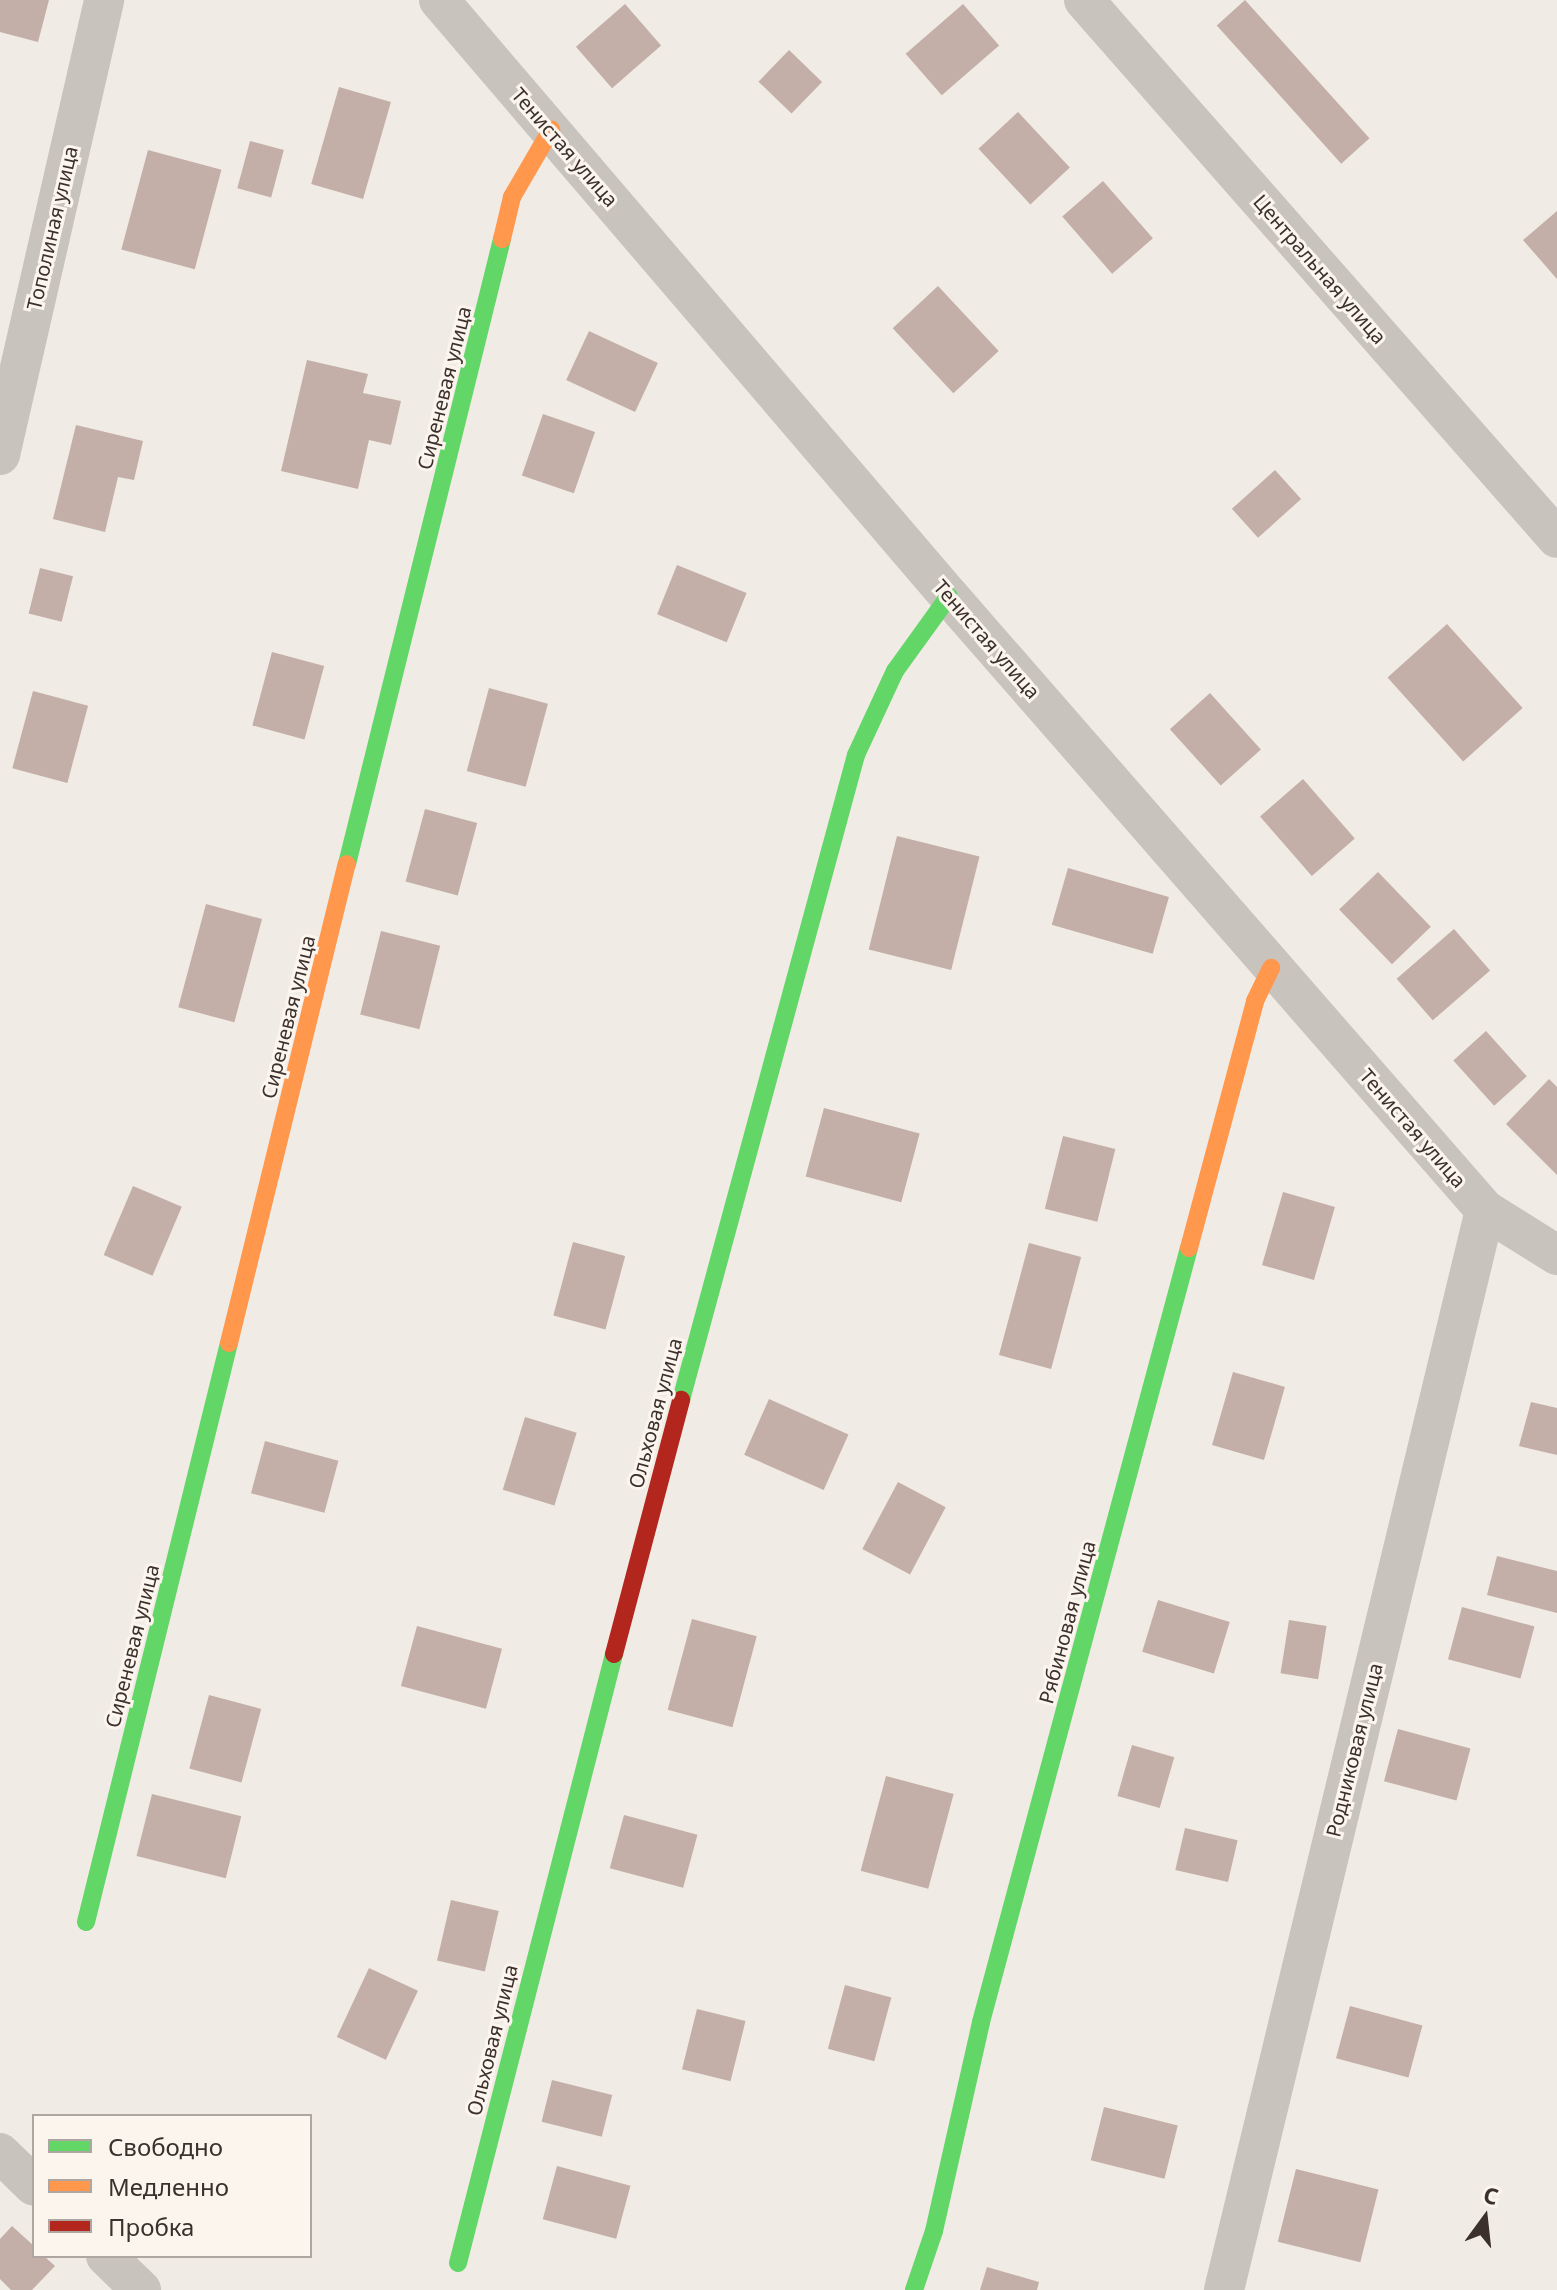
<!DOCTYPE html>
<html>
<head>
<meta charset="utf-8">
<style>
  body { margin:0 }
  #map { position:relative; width:1557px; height:2290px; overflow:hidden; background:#f0ebe5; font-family:"Noto Sans",sans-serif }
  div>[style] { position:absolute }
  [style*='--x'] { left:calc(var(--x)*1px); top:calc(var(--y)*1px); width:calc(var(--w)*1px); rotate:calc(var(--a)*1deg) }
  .building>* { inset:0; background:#c3afa7; transform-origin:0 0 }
  .street>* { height:40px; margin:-20px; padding:0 20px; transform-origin:20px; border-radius:20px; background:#c9c3be }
  .fast>* { height:18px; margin:-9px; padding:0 9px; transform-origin:9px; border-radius:9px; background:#63d668 }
  .slow>* { height:18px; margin:-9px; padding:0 9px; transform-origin:9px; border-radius:9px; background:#ff974d }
  .jam>* { height:18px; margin:-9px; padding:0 9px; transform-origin:9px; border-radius:9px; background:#b3261e }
  span { translate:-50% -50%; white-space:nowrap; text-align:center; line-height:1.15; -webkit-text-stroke:6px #fbf5ee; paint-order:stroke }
  .street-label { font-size:20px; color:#3b302b }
  .legend { position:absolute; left:32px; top:2114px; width:280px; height:144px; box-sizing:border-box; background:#fbf5ee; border:2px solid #aea6a0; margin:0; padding:10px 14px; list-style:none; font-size:24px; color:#3b302b }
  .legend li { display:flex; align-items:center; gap:16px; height:40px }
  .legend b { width:40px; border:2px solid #aea6a0 }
  .north { position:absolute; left:1445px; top:2178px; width:80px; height:80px; -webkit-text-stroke:6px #fbf5ee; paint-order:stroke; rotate:15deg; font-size:22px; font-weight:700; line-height:32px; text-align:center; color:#3b302b }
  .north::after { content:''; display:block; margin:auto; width:28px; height:36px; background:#3b302b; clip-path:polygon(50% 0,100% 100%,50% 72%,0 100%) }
</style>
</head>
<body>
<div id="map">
  <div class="building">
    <i style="clip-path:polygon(0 0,49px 0,38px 42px,0 32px)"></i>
    <i style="left:1245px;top:0;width:186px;height:38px;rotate:48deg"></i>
    <i style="left:625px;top:4px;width:55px;height:65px;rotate:49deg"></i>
    <i style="left:963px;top:4px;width:55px;height:76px;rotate:49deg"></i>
    <i style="left:789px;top:50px;width:46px;height:44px;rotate:44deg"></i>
    <i style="left:339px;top:87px;width:54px;height:101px;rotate:16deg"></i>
    <i style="left:1018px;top:112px;width:76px;height:54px;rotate:47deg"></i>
    <i style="left:250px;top:141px;width:35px;height:49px;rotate:15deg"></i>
    <i style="left:148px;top:150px;width:76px;height:103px;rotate:15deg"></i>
    <i style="left:1103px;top:181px;width:76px;height:54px;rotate:49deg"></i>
    <i style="clip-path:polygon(1557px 211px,1557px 279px,1523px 240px)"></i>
    <i style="left:938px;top:286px;width:89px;height:62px;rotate:47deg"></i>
    <i style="left:589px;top:331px;width:76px;height:54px;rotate:25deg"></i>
    <i style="clip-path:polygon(307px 360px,368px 374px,363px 393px,401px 401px,391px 445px,369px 440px,358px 489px,281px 471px)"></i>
    <i style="left:543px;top:414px;width:55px;height:65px;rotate:19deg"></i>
    <i style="clip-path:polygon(76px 425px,143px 441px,134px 480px,118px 477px,105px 532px,53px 519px)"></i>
    <i style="left:1275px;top:470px;width:39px;height:58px;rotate:48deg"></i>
    <i style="left:677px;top:565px;width:75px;height:53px;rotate:22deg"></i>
    <i style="left:40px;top:568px;width:34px;height:47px;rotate:14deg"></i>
    <i style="left:1447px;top:624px;width:113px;height:80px;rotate:48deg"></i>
    <i style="left:272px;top:652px;width:54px;height:76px;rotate:15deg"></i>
    <i style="left:489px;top:688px;width:61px;height:86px;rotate:15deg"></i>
    <i style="left:33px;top:691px;width:57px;height:80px;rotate:15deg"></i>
    <i style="left:1210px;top:693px;width:76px;height:54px;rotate:48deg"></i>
    <i style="left:1303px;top:779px;width:79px;height:57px;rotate:49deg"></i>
    <i style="left:425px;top:809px;width:54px;height:75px;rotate:15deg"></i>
    <i style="left:897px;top:836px;width:85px;height:117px;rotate:14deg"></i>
    <i style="left:1068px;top:868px;width:105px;height:59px;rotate:16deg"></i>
    <i style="left:1378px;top:872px;width:76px;height:54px;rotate:46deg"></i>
    <i style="left:206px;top:904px;width:58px;height:107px;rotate:15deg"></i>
    <i style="left:1454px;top:929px;width:55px;height:76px;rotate:49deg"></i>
    <i style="left:381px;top:931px;width:61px;height:86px;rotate:14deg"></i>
    <i style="left:1486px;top:1031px;width:61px;height:44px;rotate:48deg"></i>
    <i style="clip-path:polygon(1549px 1079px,1557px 1087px,1557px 1175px,1506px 1124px)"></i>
    <i style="left:824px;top:1108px;width:99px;height:71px;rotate:15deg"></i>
    <i style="left:1063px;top:1136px;width:54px;height:75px;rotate:14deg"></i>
    <i style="left:133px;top:1186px;width:53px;height:75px;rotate:23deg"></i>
    <i style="left:1283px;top:1192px;width:54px;height:76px;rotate:16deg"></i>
    <i style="left:573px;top:1242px;width:54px;height:76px;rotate:15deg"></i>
    <i style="left:1029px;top:1243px;width:54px;height:116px;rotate:15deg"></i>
    <i style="left:1233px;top:1372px;width:54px;height:76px;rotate:16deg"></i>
    <i style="left:769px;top:1399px;width:87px;height:61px;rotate:24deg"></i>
    <i style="clip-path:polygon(1531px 1402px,1557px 1408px,1557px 1455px,1519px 1446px)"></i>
    <i style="left:525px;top:1417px;width:54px;height:76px;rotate:17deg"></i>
    <i style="left:265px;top:1441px;width:76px;height:54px;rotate:15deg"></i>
    <i style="left:898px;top:1482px;width:54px;height:76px;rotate:28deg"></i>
    <i style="clip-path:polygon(1497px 1556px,1557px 1571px,1557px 1613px,1487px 1595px)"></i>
    <i style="left:1158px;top:1600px;width:75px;height:54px;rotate:17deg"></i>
    <i style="left:1462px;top:1607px;width:75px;height:54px;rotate:15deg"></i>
    <i style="left:692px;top:1619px;width:67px;height:94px;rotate:15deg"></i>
    <i style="left:1289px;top:1620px;width:38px;height:54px;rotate:9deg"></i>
    <i style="left:417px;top:1626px;width:88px;height:62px;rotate:15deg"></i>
    <i style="left:209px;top:1695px;width:54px;height:76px;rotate:15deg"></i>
    <i style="left:1398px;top:1729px;width:75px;height:54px;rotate:15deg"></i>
    <i style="left:1132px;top:1745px;width:44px;height:53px;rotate:16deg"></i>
    <i style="left:886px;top:1776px;width:70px;height:98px;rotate:15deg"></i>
    <i style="left:152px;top:1794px;width:92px;height:64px;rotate:14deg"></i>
    <i style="left:624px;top:1815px;width:76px;height:55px;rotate:15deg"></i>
    <i style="left:1185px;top:1828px;width:54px;height:43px;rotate:13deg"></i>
    <i style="left:451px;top:1900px;width:49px;height:62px;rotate:13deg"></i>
    <i style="left:369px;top:1968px;width:54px;height:76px;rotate:25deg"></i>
    <i style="left:845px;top:1985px;width:48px;height:66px;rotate:15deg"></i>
    <i style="left:1350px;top:2006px;width:75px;height:54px;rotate:15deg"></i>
    <i style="left:697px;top:2009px;width:50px;height:62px;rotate:14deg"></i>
    <i style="left:552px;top:2080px;width:62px;height:43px;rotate:14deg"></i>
    <i style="left:1104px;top:2107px;width:76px;height:55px;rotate:14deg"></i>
    <i style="left:557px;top:2166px;width:76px;height:55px;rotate:15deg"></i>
    <i style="left:1296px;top:2169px;width:85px;height:75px;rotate:14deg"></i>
    <i style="clip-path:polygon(12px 2226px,34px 2246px,34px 2256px,44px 2256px,55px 2266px,32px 2290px,11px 2290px,0 2279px,0 2239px)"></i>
    <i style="clip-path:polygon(987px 2267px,1039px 2282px,1037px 2290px,980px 2290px)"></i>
  </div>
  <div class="street">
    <i style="--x:439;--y:0;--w:784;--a:49.45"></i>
    <i style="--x:949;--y:596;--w:815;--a:48.88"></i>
    <i style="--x:1485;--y:1210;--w:85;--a:32"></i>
    <i style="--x:1084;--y:0;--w:716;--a:48.68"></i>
    <i style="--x:0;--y:455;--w:467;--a:-77.1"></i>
    <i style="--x:0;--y:2153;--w:47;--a:44.1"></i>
    <i style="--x:106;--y:2256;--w:49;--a:44.2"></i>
    <i style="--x:1224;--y:2290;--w:1111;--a:-76.41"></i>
  </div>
  <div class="fast">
    <i style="--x:347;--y:864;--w:644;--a:-76.07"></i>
    <i style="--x:681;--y:1400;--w:668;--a:-74.82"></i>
    <i style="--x:856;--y:755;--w:93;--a:-65.1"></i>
    <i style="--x:895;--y:671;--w:92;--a:-54.2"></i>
    <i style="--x:86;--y:1922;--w:596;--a:-76.13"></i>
    <i style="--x:458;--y:2263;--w:629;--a:-75.63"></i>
    <i style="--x:914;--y:2290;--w:62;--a:-71.3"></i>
    <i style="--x:934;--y:2231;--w:214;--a:-77.3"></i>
    <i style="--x:981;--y:2022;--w:801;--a:-74.96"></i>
  </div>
  <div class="slow">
    <i style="--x:502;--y:239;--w:43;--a:-76.6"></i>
    <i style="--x:512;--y:197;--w:78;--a:-59.8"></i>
    <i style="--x:1189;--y:1248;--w:256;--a:-75"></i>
    <i style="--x:1255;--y:1001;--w:37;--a:-64"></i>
    <i style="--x:229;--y:1343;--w:493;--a:-76.2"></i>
  </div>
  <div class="jam">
    <i style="--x:614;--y:1654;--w:263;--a:-75.2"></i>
  </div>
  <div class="street-label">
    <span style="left:565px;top:147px;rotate:49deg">Тенистая улица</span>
    <span style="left:52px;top:228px;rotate:-77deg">Тополиная улица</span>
    <span style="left:1320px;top:269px;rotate:49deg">Центральная улица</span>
    <span style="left:444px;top:388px;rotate:-76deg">Сиреневая улица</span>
    <span style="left:987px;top:639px;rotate:49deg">Тенистая улица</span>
    <span style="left:288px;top:1017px;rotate:-76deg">Сиреневая улица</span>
    <span style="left:1413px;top:1128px;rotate:49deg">Тенистая улица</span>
    <span style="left:655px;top:1413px;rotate:-75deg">Ольховая улица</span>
    <span style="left:1067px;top:1622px;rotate:-75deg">Рябиновая улица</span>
    <span style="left:132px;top:1646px;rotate:-76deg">Сиреневая улица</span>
    <span style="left:1354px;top:1750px;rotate:-76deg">Родниковая улица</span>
    <span style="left:492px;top:2040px;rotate:-76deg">Ольховая улица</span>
  </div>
  <ul class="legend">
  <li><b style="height:10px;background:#63d668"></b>Свободно</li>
  <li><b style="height:10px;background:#ff974d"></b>Медленно</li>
  <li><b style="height:10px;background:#b3261e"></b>Пробка</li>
  </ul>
  <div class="north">С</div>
</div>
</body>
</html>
